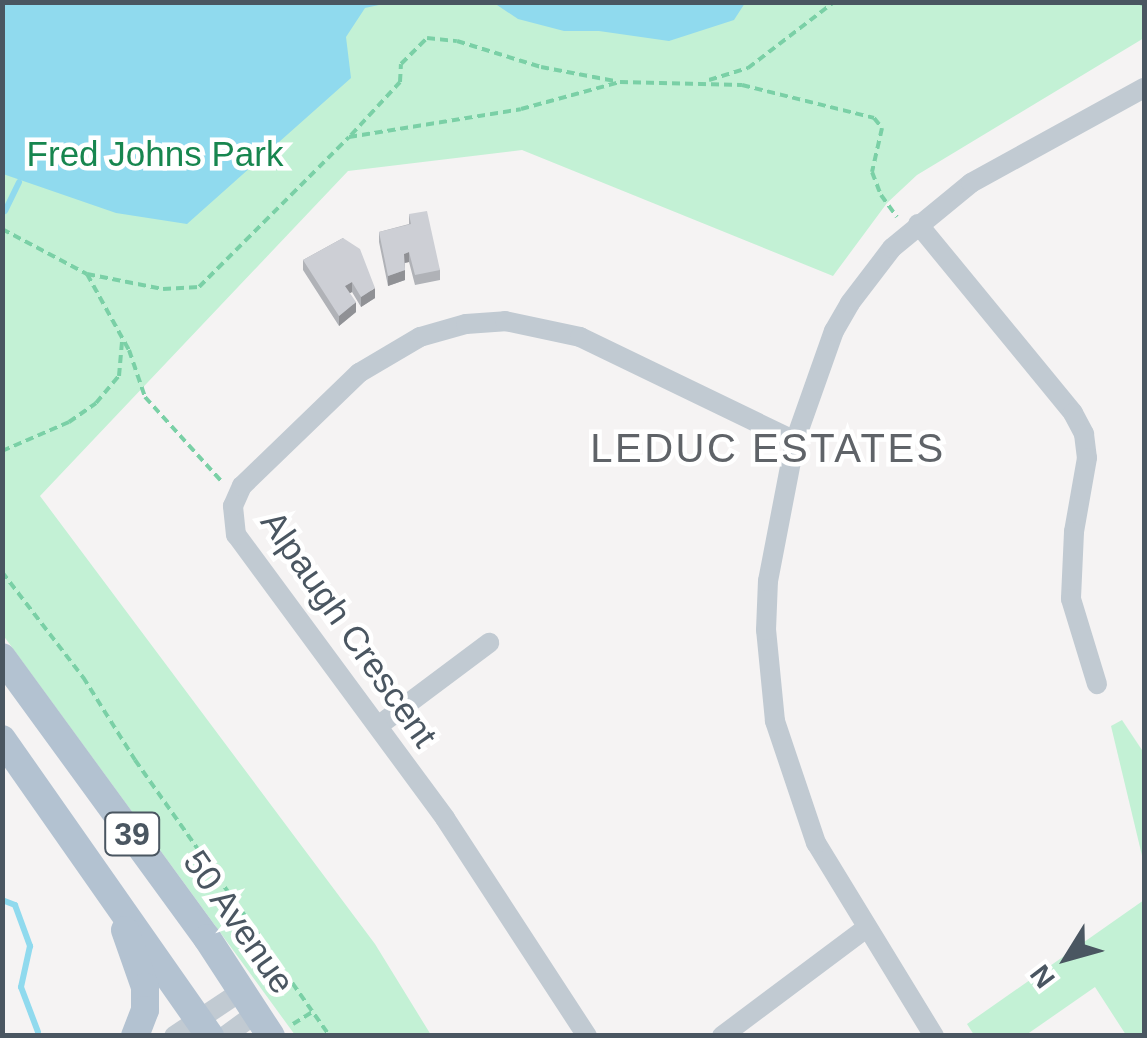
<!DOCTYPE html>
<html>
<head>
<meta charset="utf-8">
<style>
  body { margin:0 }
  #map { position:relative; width:1147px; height:1038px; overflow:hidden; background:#f5f3f3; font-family:Arial,sans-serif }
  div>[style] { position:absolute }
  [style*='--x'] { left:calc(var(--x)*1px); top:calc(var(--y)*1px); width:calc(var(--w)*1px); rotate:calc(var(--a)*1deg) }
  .green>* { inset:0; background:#c3f1d5 }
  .water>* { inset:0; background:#90daee }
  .stream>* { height:6px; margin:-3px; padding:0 3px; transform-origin:3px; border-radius:3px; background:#90daee }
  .path>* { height:4px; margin-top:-2px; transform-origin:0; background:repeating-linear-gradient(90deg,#7ad0a6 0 8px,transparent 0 13px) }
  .minor>* { height:20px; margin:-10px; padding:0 10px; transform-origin:10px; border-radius:10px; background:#c1cad2 }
  .major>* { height:28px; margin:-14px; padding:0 14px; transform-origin:14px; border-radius:14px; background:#b3c2d1 }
  .wall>* { inset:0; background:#b0b2b7 }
  .shaded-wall>* { inset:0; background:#909195 }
  .building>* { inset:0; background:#cdcfd5 }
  span { translate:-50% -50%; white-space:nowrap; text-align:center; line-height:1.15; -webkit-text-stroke:9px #fff; paint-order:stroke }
  .shield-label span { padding:2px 8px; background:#fff; border:2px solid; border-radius:8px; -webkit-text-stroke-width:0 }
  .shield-label { font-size:32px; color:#4a5661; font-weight:700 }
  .park-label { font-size:35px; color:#17864f }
  .street-label { font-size:35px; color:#4a5661 }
  .quarter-label { font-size:40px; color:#5f6368; letter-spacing:2.5px }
  .frame { position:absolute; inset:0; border:5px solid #4a5661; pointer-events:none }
  .north { position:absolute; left:1017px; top:908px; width:100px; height:100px; -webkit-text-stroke:8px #fff; paint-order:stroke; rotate:233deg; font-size:28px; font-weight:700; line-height:40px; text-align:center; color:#4a5661 }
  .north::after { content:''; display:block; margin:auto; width:35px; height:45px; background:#4a5661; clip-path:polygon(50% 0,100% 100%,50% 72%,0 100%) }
</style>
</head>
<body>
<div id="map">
  <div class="green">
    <i style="clip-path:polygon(3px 3px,1144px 3px,1144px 38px,917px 175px,887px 203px,833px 276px,522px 150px,348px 171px,40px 496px,375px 944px,431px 1035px,295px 1035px,3px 635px)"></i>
    <i style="clip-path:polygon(1122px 720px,1144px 753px,1144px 864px,1111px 726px)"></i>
    <i style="clip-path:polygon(1144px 900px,1144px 1035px,1126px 1035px,1095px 987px,1026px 1035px,974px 1035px,967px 1024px)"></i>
  </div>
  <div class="water">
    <i style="clip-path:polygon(2px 3px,3px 2px,388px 3px,365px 8px,346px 37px,351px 78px,187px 224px,116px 213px,3px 174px)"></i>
    <i style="clip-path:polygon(494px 3px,745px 3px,734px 20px,669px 41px,599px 31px,564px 31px,518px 19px)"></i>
  </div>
  <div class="stream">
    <i style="--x:5;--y:211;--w:32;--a:-64"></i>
    <i style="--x:2;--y:900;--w:14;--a:21"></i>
    <i style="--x:15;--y:905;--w:44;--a:69.9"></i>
    <i style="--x:30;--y:946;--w:42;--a:102.4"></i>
    <i style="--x:21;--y:987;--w:48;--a:69.3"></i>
  </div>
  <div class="path">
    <i style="--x:1136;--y:2;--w:8;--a:14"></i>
    <i style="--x:709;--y:80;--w:41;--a:-17.1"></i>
    <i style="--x:748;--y:68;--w:108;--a:-37.5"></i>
    <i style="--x:351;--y:135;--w:72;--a:-47.2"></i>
    <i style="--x:400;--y:82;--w:18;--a:-87"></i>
    <i style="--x:401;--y:64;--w:37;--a:-45"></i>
    <i style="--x:427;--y:38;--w:30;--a:6"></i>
    <i style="--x:457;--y:41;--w:88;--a:17.2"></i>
    <i style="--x:541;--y:67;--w:75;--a:10.7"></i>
    <i style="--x:2;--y:229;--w:96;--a:27.9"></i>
    <i style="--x:87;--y:274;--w:87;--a:61.1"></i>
    <i style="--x:129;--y:350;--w:50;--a:71.2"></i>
    <i style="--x:145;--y:397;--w:116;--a:47.8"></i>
    <i style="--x:87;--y:274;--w:77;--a:11.2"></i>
    <i style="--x:163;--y:289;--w:36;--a:-3"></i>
    <i style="--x:199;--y:287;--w:212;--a:-45"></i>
    <i style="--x:349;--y:137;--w:174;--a:-9.2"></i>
    <i style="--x:521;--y:109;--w:103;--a:-15.3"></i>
    <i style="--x:620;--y:82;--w:122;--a:1.4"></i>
    <i style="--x:742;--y:85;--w:136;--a:14"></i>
    <i style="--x:874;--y:118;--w:13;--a:51"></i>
    <i style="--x:882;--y:128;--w:45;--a:102.8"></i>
    <i style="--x:872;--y:172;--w:25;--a:69"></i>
    <i style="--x:881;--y:195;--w:27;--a:54"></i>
    <i style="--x:2;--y:451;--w:73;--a:-23.4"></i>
    <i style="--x:69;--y:422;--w:33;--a:-35"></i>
    <i style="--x:96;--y:403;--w:35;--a:-50"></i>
    <i style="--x:119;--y:376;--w:35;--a:-85"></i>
    <i style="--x:2;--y:572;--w:133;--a:52.4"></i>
    <i style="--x:83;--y:677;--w:98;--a:57.9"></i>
    <i style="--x:135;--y:760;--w:338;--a:54.8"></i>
    <i style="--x:293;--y:1024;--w:25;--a:-32"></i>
  </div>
  <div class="minor">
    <i style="--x:918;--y:224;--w:244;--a:50.6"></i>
    <i style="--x:1073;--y:413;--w:24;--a:62"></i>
    <i style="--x:1084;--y:434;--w:24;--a:83"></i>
    <i style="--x:1087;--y:458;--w:75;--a:100"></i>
    <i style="--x:1074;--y:532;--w:67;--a:92.6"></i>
    <i style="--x:1071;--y:599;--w:89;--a:73"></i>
    <i style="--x:378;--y:726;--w:139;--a:-36.8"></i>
    <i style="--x:174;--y:1036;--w:83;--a:-33.7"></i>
    <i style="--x:225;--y:1036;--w:39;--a:-36"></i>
    <i style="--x:587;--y:1036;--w:260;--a:-123.1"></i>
    <i style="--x:445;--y:818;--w:352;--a:-126.4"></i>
    <i style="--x:236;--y:535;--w:29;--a:-96"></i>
    <i style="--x:233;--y:506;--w:22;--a:-66"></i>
    <i style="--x:242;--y:486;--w:163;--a:-44"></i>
    <i style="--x:359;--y:373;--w:71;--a:-30.5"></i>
    <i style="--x:420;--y:337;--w:48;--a:-15.8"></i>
    <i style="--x:466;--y:324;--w:39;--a:-4"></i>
    <i style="--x:505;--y:321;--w:77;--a:12"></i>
    <i style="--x:580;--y:337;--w:239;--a:25.8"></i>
    <i style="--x:722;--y:1036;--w:179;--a:-36.8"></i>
    <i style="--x:934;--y:1036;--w:226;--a:-121.4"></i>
    <i style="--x:816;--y:843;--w:129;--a:-108.6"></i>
    <i style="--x:775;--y:721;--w:91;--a:-95.6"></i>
    <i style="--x:766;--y:630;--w:49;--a:-87.7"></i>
    <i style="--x:768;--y:581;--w:143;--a:-79.1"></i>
    <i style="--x:795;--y:441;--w:117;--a:-70.5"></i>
    <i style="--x:834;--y:331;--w:32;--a:-60"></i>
    <i style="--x:850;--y:303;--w:69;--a:-52.6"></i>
    <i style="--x:892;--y:248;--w:102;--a:-39.4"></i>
    <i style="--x:971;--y:183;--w:197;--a:-28.8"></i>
  </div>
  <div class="major">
    <i style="--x:2;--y:657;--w:348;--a:53.9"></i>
    <i style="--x:207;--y:938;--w:117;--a:56.9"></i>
    <i style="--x:2;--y:739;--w:363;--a:55"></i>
    <i style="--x:125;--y:930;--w:60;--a:70.7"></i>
    <i style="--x:145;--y:987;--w:23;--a:90"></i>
    <i style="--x:145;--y:1010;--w:28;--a:111"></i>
  </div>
  <div class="wall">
    <i style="clip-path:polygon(409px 214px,440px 270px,440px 280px,415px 285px,409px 262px,405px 263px,405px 280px,388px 286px,379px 242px,379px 232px,409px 224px)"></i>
    <i style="clip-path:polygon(343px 238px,375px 298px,361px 307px,352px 292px,349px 293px,356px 312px,339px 326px,303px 270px,303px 260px)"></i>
  </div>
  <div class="shaded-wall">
    <i style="clip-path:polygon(409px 252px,409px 262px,404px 263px,404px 254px)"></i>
    <i style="clip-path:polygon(405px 270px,405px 280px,388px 286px,388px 276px)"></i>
    <i style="clip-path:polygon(352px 282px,352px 292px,345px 296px,345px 286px)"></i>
    <i style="clip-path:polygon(375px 288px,375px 298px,361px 307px,361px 297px)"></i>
    <i style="clip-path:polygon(356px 302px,356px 312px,339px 326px,339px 316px)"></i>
  </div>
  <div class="building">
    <i style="clip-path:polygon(427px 211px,440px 270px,415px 275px,409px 252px,404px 254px,405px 270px,388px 276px,379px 232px,411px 224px,409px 214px)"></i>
    <i style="clip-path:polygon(343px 238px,360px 249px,375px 288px,361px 297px,352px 282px,345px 286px,356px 302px,339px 316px,303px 260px)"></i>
  </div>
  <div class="shield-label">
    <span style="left:132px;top:834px">39</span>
  </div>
  <div class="park-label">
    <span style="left:155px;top:154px">Fred Johns Park</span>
  </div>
  <div class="street-label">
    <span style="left:349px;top:629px;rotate:55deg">Alpaugh Crescent</span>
    <span style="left:239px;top:922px;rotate:55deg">50 Avenue</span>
  </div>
  <div class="quarter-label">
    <span style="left:768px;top:448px">LEDUC ESTATES</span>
  </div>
  <div class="frame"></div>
  <div class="north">N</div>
</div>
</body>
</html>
